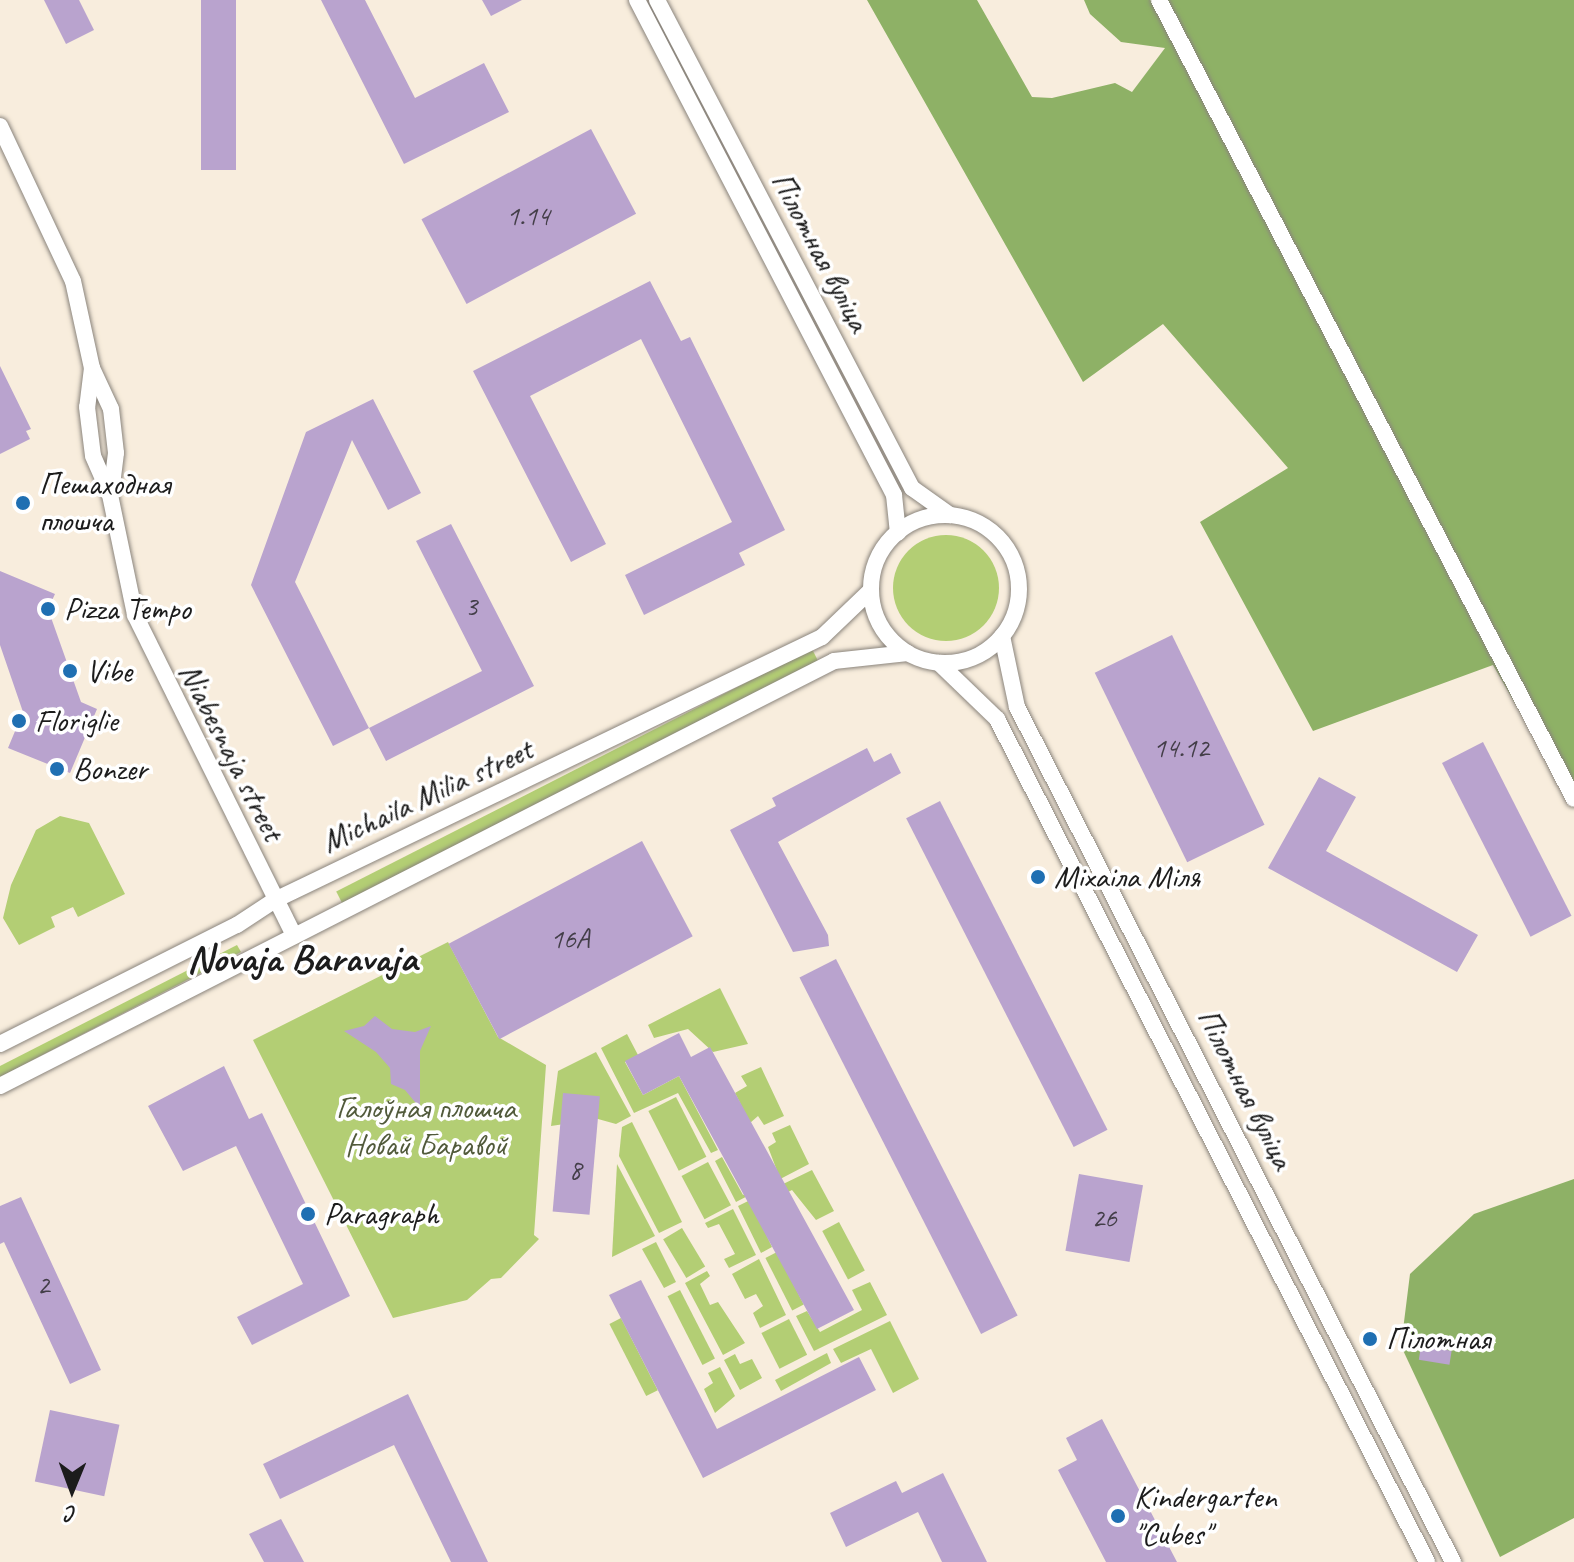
<!DOCTYPE html>
<html>
<head>
<meta charset="utf-8">
<style>
  body { margin:0 }
  #map { position:relative; width:1574px; height:1562px; overflow:hidden; background:#f8eddd; font-family:Caveat,sans-serif }
  div>[style] { position:absolute }
  [style*='--x'] { left:calc(var(--x)*1px); top:calc(var(--y)*1px); width:calc(var(--w)*1px); rotate:calc(var(--a)*1deg) }
  .green>* { inset:0; background:#b3ce74; transform-origin:0 0 }
  .round { border-radius:50% }
  .forest>* { inset:0; background:#8eb166 }
  .building>* { inset:0; background:#b9a3ce; transform-origin:0 0 }
  .roads { filter:drop-shadow(0 0 2px #8a847c) drop-shadow(0 0 2px #8a847c) }
  .minor>* { height:16px; margin:-8px; padding:0 8px; transform-origin:8px; border-radius:8px; background:#fff }
  .minor>.ring { margin:-8px; padding:0; box-sizing:content-box; background:none; border:16px solid #fff; border-radius:50% }
  .dots>* { width:22px; height:22px; translate:-50% -50%; box-sizing:border-box; border:4px solid #fff; border-radius:50% }
  span { translate:-50% -50%; white-space:nowrap; text-align:center; line-height:1.15; -webkit-text-stroke:7px #fff; paint-order:stroke }
  .number-label { font-size:28px; color:#433e48 }
  .number-label span { -webkit-text-stroke-width:0 }
  .street-label { font-size:32px; color:#1c1c1c }
  .poi-label { font-size:32px; color:#1c1c1c }
  .left { translate:0 -50%; text-align:left }
  .park-label { font-size:32px; color:#515a3b }
  .district-label { font-size:40px; color:#1c1c1c; font-weight:700 }
  .north { position:absolute; left:32px; top:1450px; width:80px; height:80px; -webkit-text-stroke:6px #fff; paint-order:stroke; rotate:181deg; font-size:22px; font-weight:700; line-height:32px; text-align:center; color:#1c1c1c }
  .north::after { content:''; display:block; margin:auto; width:28px; height:36px; background:#1c1c1c; clip-path:polygon(50% 0,100% 100%,50% 72%,0 100%) }
</style>
</head>
<body>
<div id="map">
  <div class="green">
    <i class="round" style="left:893px;top:535px;width:106px;height:106px"></i>
    <i style="left:812px;top:649px;width:16px;height:534px;rotate:63deg"></i>
    <i style="clip-path:polygon(60px 816px,89px 823px,125px 894px,78px 917px,73px 907px,51px 917px,55px 927px,19px 945px,3px 918px,11px 885px,36px 830px)"></i>
    <i style="clip-path:polygon(448px 942px,498px 1037px,546px 1065px,534px 1235px,539px 1239px,501px 1278px,491px 1279px,467px 1300px,393px 1318px,253px 1040px)"></i>
    <i style="clip-path:polygon(237px 945px,241px 952px,0 1077px,0 1066px)"></i>
    <i style="clip-path:polygon(720px 988px,748px 1044px,713px 1052px,688px 1029px,654px 1038px,648px 1025px)"></i>
    <i style="clip-path:polygon(627px 1034px,638px 1055px,625px 1062px,643px 1095px,679px 1076px,718px 1150px,711px 1153px,678px 1093px,634px 1113px,601px 1048px)"></i>
    <i style="clip-path:polygon(596px 1052px,631px 1116px,616px 1124px,598px 1119px,551px 1126px,558px 1071px)"></i>
    <i style="clip-path:polygon(761px 1067px,784px 1116px,764px 1125px,758px 1116px,750px 1123px,735px 1093px,747px 1086px,741px 1076px)"></i>
    <i style="left:676px;top:1097px;width:67px;height:31px;rotate:63deg"></i>
    <i style="clip-path:polygon(632px 1122px,682px 1222px,659px 1233px,619px 1156px,622px 1127px)"></i>
    <i style="clip-path:polygon(790px 1125px,809px 1164px,736px 1202px,715px 1161px,722px 1157px,743px 1195px,779px 1176px,768px 1147px,776px 1142px,772px 1133px)"></i>
    <i style="left:708px;top:1162px;width:49px;height:30px;rotate:62deg"></i>
    <i style="clip-path:polygon(617px 1164px,655px 1236px,612px 1257px)"></i>
    <i style="clip-path:polygon(812px 1170px,834px 1211px,816px 1220px,792px 1190px,754px 1209px,772px 1247px,761px 1253px,738px 1206px)"></i>
    <i style="clip-path:polygon(733px 1209px,756px 1255px,729px 1268px,724px 1259px,735px 1254px,719px 1224px,708px 1228px,705px 1223px)"></i>
    <i style="left:839px;top:1222px;width:55px;height:19px;rotate:62deg"></i>
    <i style="left:682px;top:1228px;width:45px;height:22px;rotate:59deg"></i>
    <i style="clip-path:polygon(656px 1242px,676px 1282px,664px 1288px,642px 1249px)"></i>
    <i style="left:777px;top:1252px;width:59px;height:13px;rotate:63deg"></i>
    <i style="clip-path:polygon(759px 1259px,786px 1315px,760px 1328px,753px 1313px,763px 1306px,756px 1294px,745px 1299px,732px 1274px)"></i>
    <i style="clip-path:polygon(707px 1271px,710px 1276px,700px 1284px,710px 1305px,718px 1302px,745px 1343px,723px 1355px,685px 1283px)"></i>
    <i style="clip-path:polygon(870px 1282px,887px 1315px,814px 1351px,796px 1316px,807px 1311px,820px 1332px,862px 1310px,852px 1290px)"></i>
    <i style="left:680px;top:1290px;width:77px;height:14px;rotate:63deg"></i>
    <i style="left:621px;top:1318px;width:81px;height:13px;rotate:63deg"></i>
    <i style="left:789px;top:1319px;width:40px;height:31px;rotate:63deg"></i>
    <i style="clip-path:polygon(890px 1321px,919px 1379px,893px 1393px,871px 1349px,841px 1363px,833px 1349px)"></i>
    <i style="clip-path:polygon(827px 1353px,831px 1363px,781px 1391px,775px 1380px)"></i>
    <i style="clip-path:polygon(735px 1354px,740px 1364px,752px 1359px,762px 1378px,740px 1390px,724px 1360px)"></i>
    <i style="clip-path:polygon(720px 1367px,735px 1396px,715px 1413px,704px 1389px,713px 1383px,708px 1373px)"></i>
  </div>
  <div class="forest">
    <i style="clip-path:polygon(867px 0,977px 0,1032px 97px,1052px 98px,1115px 83px,1132px 92px,1165px 48px,1121px 42px,1090px 14px,1084px 0,1574px 0,1574px 807px,1493px 665px,1313px 731px,1200px 522px,1288px 468px,1163px 324px,1083px 382px)"></i>
    <i style="clip-path:polygon(1574px 1179px,1574px 1518px,1500px 1557px,1401px 1346px,1410px 1274px,1474px 1214px)"></i>
  </div>
  <div class="building">
    <i style="clip-path:polygon(44px 0,79px 0,94px 30px,66px 44px)"></i>
    <i style="left:201px;top:0;width:35px;height:170px"></i>
    <i style="clip-path:polygon(321px 0,365px 0,415px 98px,484px 63px,509px 112px,404px 164px)"></i>
    <i style="clip-path:polygon(482px 0,522px 0,491px 16px)"></i>
    <i style="left:591px;top:129px;width:96px;height:192px;rotate:62deg"></i>
    <i style="clip-path:polygon(650px 281px,681px 341px,690px 337px,785px 530px,739px 553px,745px 565px,644px 615px,625px 575px,732px 522px,641px 339px,530px 396px,606px 544px,571px 562px,473px 371px)"></i>
    <i style="clip-path:polygon(0 366px,31px 429px,26px 431px,30px 439px,0 454px)"></i>
    <i style="clip-path:polygon(373px 399px,421px 493px,388px 510px,352px 440px,295px 582px,369px 728px,333px 746px,251px 585px,306px 432px)"></i>
    <i style="clip-path:polygon(451px 524px,534px 686px,386px 761px,369px 728px,482px 671px,416px 541px)"></i>
    <i style="clip-path:polygon(0 571px,55px 594px,48px 609px,81px 702px,97px 709px,70px 773px,8px 748px,23px 712px,0 645px)"></i>
    <i style="left:1172px;top:635px;width:211px;height:86px;rotate:64deg"></i>
    <i style="left:1483px;top:742px;width:195px;height:46px;rotate:63deg"></i>
    <i style="clip-path:polygon(867px 748px,874px 762px,891px 753px,901px 773px,778px 842px,828px 935px,829px 946px,793px 952px,730px 830px,776px 806px,772px 798px)"></i>
    <i style="clip-path:polygon(1319px 777px,1356px 797px,1326px 851px,1478px 935px,1457px 972px,1268px 868px)"></i>
    <i style="left:940px;top:801px;width:369px;height:38px;rotate:63deg"></i>
    <i style="left:642px;top:841px;width:108px;height:219px;rotate:62deg"></i>
    <i style="left:836px;top:959px;width:400px;height:41px;rotate:63deg"></i>
    <i style="clip-path:polygon(375px 1016px,392px 1029px,415px 1032px,431px 1026px,420px 1051px,420px 1108px,405px 1090px,391px 1084px,390px 1068px,376px 1052px,344px 1031px,364px 1026px)"></i>
    <i style="clip-path:polygon(679px 1033px,691px 1057px,710px 1047px,854px 1310px,817px 1329px,679px 1076px,643px 1095px,625px 1061px)"></i>
    <i style="clip-path:polygon(224px 1066px,249px 1119px,262px 1113px,350px 1296px,252px 1345px,237px 1317px,303px 1284px,236px 1146px,183px 1171px,148px 1106px)"></i>
    <i style="left:563px;top:1093px;width:37px;height:119px;rotate:5deg"></i>
    <i style="left:1079px;top:1174px;width:65px;height:78px;rotate:10deg"></i>
    <i style="clip-path:polygon(21px 1197px,101px 1370px,70px 1384px,4px 1242px,0 1244px,0 1206px)"></i>
    <i style="clip-path:polygon(641px 1280px,717px 1429px,859px 1357px,876px 1390px,703px 1478px,609px 1295px)"></i>
    <i style="left:1421px;top:1346px;width:31px;height:14px;rotate:9deg"></i>
    <i style="clip-path:polygon(408px 1394px,488px 1562px,451px 1562px,394px 1445px,280px 1499px,263px 1464px)"></i>
    <i style="left:50px;top:1410px;width:71px;height:73px;rotate:12deg"></i>
    <i style="clip-path:polygon(1102px 1419px,1177px 1562px,1106px 1562px,1058px 1470px,1077px 1460px,1066px 1438px)"></i>
    <i style="clip-path:polygon(943px 1473px,987px 1562px,942px 1562px,918px 1512px,846px 1547px,830px 1513px,896px 1481px,902px 1493px)"></i>
    <i style="clip-path:polygon(281px 1519px,304px 1562px,264px 1562px,249px 1534px)"></i>
  </div>
  <div class="roads">
    <div class="minor">
      <i style="--x:637;--y:0;--w:558;--a:62.56"></i>
      <i style="--x:894;--y:495;--w:38;--a:84"></i>
      <i style="--x:657;--y:0;--w:551;--a:62.41"></i>
      <i style="--x:912;--y:488;--w:47;--a:35.4"></i>
      <i style="--x:1159;--y:0;--w:900;--a:62.55"></i>
      <i style="--x:0;--y:126;--w:171;--a:64.8"></i>
      <i style="--x:73;--y:281;--w:89;--a:77.7"></i>
      <i style="--x:92;--y:368;--w:45;--a:65.1"></i>
      <i style="--x:111;--y:409;--w:44;--a:83.5"></i>
      <i style="--x:116;--y:453;--w:40;--a:97.1"></i>
      <i style="--x:92;--y:368;--w:39;--a:97"></i>
      <i style="--x:87;--y:407;--w:49;--a:83"></i>
      <i style="--x:93;--y:456;--w:43;--a:66.4"></i>
      <i style="--x:110;--y:495;--w:123;--a:78.2"></i>
      <i style="--x:135;--y:615;--w:358;--a:63.6"></i>
      <i class="ring" style="left:871px;top:515px;width:132px;height:132px"></i>
      <i style="--x:1002;--y:636;--w:73;--a:78.1"></i>
      <i style="--x:1017;--y:707;--w:960;--a:62.98"></i>
      <i style="--x:939;--y:663;--w:81;--a:44"></i>
      <i style="--x:997;--y:719;--w:946;--a:62.97"></i>
      <i style="--x:0;--y:1044;--w:265;--a:-26.7"></i>
      <i style="--x:237;--y:925;--w:45;--a:-33.3"></i>
      <i style="--x:275;--y:900;--w:607;--a:-25.68"></i>
      <i style="--x:822;--y:637;--w:68;--a:-43.8"></i>
      <i style="--x:0;--y:1086;--w:936;--a:-27"></i>
      <i style="--x:834;--y:661;--w:74;--a:-6.2"></i>
    </div>
  </div>
  <div class="dots">
    <i style="left:23px;top:503px;background:#1f6fb2"></i>
    <i style="left:48px;top:609px;background:#1f6fb2"></i>
    <i style="left:70px;top:671px;background:#1f6fb2"></i>
    <i style="left:19px;top:721px;background:#1f6fb2"></i>
    <i style="left:57px;top:769px;background:#1f6fb2"></i>
    <i style="left:1038px;top:877px;background:#1f6fb2"></i>
    <i style="left:308px;top:1214px;background:#1f6fb2"></i>
    <i style="left:1370px;top:1339px;background:#1f6fb2"></i>
    <i style="left:1118px;top:1516px;background:#1f6fb2"></i>
  </div>
  <div class="number-label">
    <span style="left:528px;top:216px">1.14</span>
    <span style="left:471px;top:606px">3</span>
    <span style="left:1181px;top:748px">14.12</span>
    <span style="left:570px;top:939px">16А</span>
    <span style="left:575px;top:1170px">8</span>
    <span style="left:1104px;top:1218px">26</span>
    <span style="left:43px;top:1285px">2</span>
  </div>
  <div class="street-label">
    <span style="left:820px;top:252px;rotate:62deg">Пілотная вуліца</span>
    <span style="left:231px;top:752px;rotate:63deg">Niabesnaja street</span>
    <span style="left:427px;top:796px;rotate:-25deg">Michaila Milia street</span>
    <span style="left:1245px;top:1089px;rotate:63deg">Пілотная вуліца</span>
  </div>
  <div class="poi-label">
    <span class="left" style="left:39px;top:503px">Пешаходная<br>плошча</span>
    <span class="left" style="left:64px;top:609px">Pizza Tempo</span>
    <span class="left" style="left:86px;top:671px">Vibe</span>
    <span class="left" style="left:35px;top:721px">Floriglie</span>
    <span class="left" style="left:73px;top:769px">Bonzer</span>
    <span class="left" style="left:1054px;top:877px">Міхаіла Міля</span>
    <span class="left" style="left:324px;top:1214px">Paragraph</span>
    <span class="left" style="left:1386px;top:1339px">Пілотная</span>
    <span class="left" style="left:1134px;top:1516px">Kindergarten<br>"Cubes"</span>
  </div>
  <div class="park-label">
    <span style="left:426px;top:1127px">Галоўная плошча<br>Новай Баравой</span>
  </div>
  <div class="district-label">
    <span style="left:302px;top:958px">Novaja Baravaja</span>
  </div>
  <div class="north">С</div>
</div>
</body>
</html>
